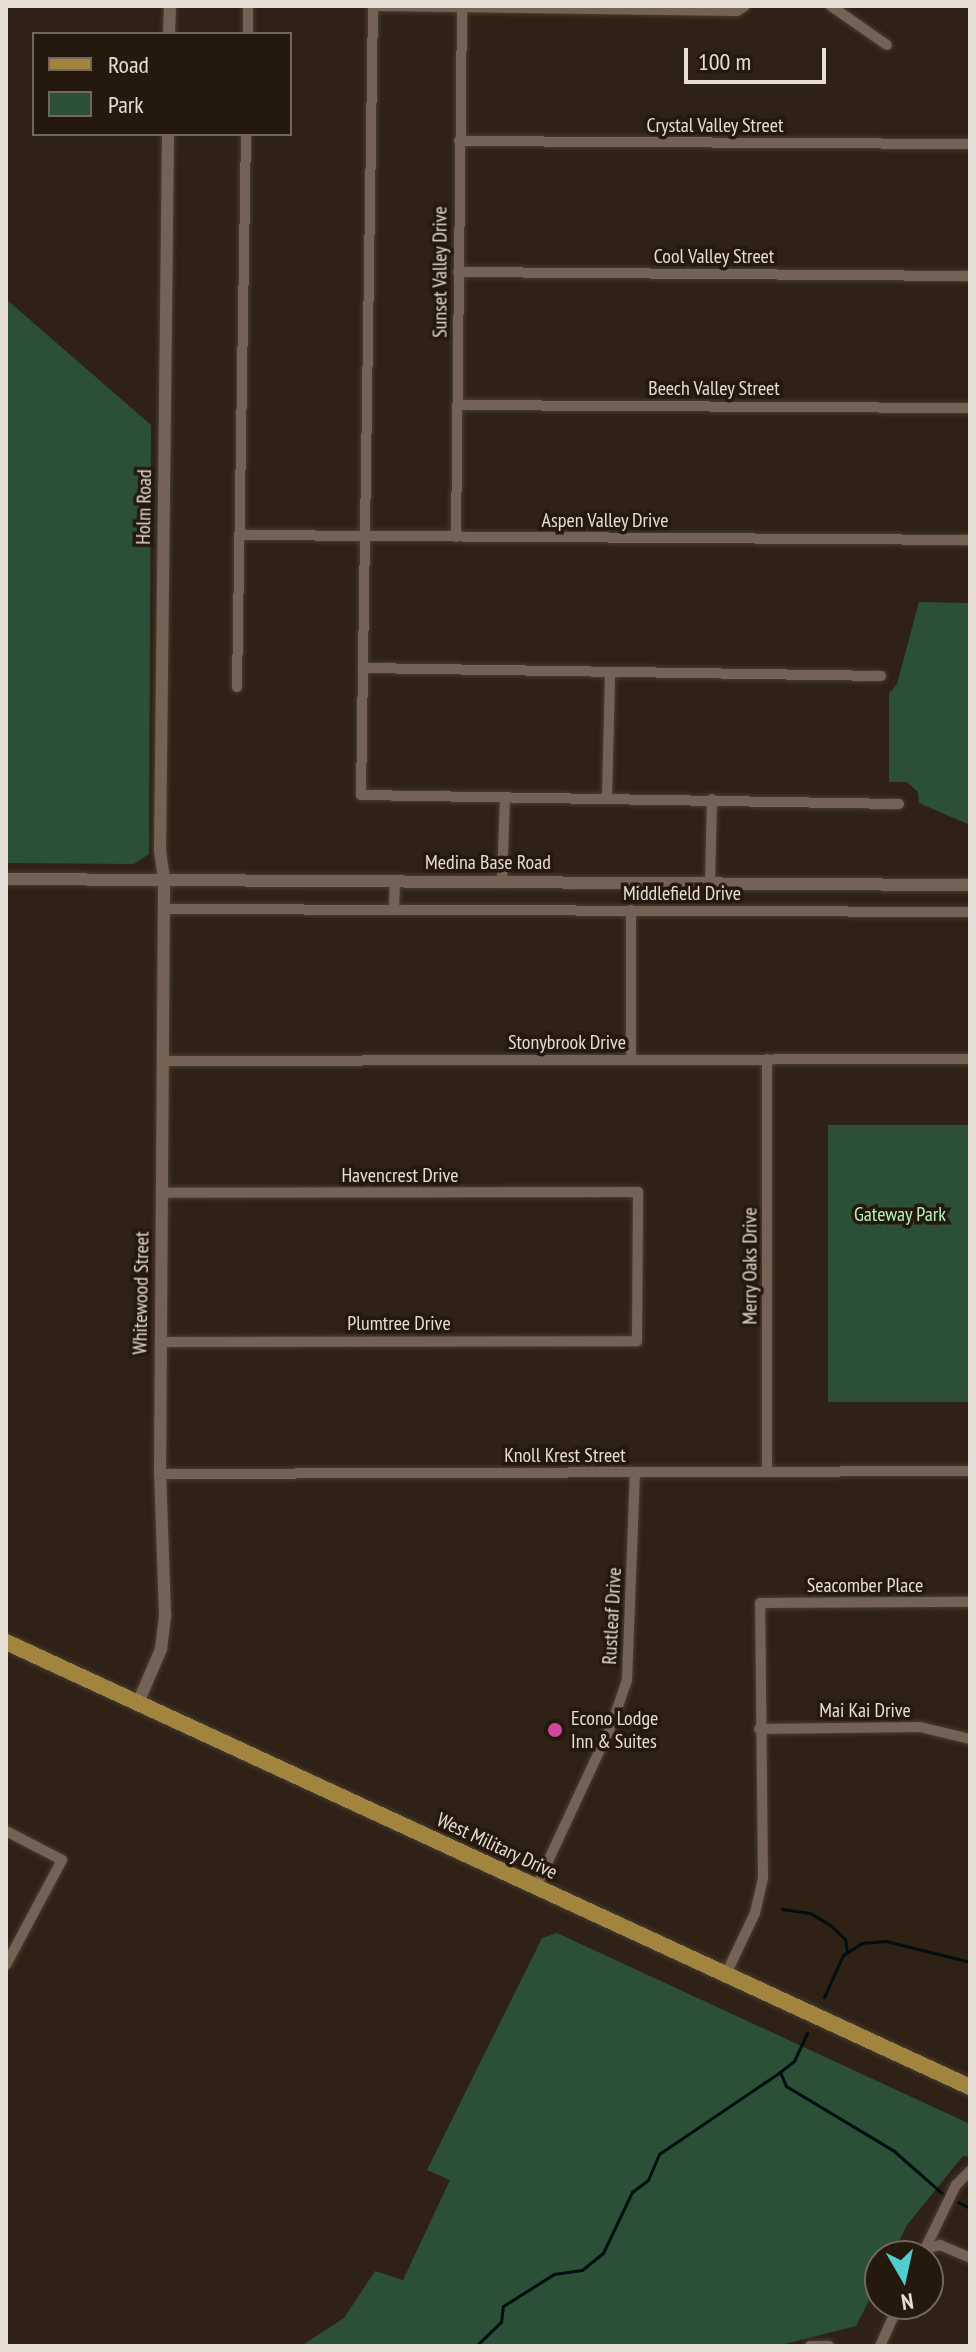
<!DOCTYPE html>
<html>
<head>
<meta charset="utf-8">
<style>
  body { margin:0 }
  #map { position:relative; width:976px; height:2352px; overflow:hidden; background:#2f2115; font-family:"PT Sans Narrow",sans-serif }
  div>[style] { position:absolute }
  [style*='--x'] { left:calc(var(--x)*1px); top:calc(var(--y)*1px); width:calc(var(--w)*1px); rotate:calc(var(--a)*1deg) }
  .green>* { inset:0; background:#2b5037; transform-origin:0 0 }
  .stream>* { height:3px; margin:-1.5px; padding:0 1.5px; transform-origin:1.5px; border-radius:1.5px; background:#000e11 }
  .roads { filter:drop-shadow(0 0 2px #493d35) drop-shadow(0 0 2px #493d35) }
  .minor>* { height:10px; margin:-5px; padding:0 5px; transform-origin:5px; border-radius:5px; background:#746355 }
  .tertiary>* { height:12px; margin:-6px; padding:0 6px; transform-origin:6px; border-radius:6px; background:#746355 }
  .primary>* { height:16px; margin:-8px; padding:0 8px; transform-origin:8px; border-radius:8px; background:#a1853e }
  .dots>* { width:22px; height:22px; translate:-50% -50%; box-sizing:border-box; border:4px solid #25180c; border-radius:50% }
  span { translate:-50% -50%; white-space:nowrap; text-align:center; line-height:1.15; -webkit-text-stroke:7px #25180c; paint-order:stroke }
  .street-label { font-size:20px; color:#e6ddd5 }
  .park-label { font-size:20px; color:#aff6c2 }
  .poi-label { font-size:20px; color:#e6ddd5 }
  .left { translate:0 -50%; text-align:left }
  .frame { position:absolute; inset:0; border:8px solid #e6ddd5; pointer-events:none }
  .legend { position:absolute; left:32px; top:32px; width:260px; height:104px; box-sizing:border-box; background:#25180c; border:2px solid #72675c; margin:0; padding:10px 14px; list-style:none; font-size:24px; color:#e6ddd5 }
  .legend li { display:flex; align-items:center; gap:16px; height:40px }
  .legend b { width:40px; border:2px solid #72675c }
  .north { position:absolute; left:864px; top:2240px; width:80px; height:80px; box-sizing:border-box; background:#25180c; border:2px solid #72675c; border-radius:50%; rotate:171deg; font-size:22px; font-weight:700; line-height:32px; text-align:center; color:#e6ddd5 }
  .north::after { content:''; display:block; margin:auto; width:28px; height:36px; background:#52cdcd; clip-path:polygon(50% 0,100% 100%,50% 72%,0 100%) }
  .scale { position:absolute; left:684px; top:48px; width:142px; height:36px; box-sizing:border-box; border:4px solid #e6ddd5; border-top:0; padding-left:10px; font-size:24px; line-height:28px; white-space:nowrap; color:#e6ddd5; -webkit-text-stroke:6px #25180c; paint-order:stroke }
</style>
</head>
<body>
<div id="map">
  <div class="green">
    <i style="clip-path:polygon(6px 299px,151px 425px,149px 854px,134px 864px,6px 863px)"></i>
    <i style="clip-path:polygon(919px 602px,970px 603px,970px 825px,919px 803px,918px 792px,907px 782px,889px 782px,889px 693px,897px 684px)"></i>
    <i style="left:970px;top:1125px;width:277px;height:142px;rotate:90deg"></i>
    <i style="clip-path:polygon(557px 1933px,970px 2124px,970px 2157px,963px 2156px,907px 2225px,892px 2256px,880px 2256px,880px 2279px,856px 2326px,777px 2346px,301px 2346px,344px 2318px,375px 2271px,403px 2280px,450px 2180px,427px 2170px,542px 1938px)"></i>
  </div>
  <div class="stream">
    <i style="--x:782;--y:1909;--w:28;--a:8"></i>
    <i style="--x:810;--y:1913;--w:23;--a:31"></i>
    <i style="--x:830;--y:1925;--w:21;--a:43"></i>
    <i style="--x:845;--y:1939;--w:13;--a:81"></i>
    <i style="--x:824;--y:1997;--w:46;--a:-65.7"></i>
    <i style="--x:843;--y:1955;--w:22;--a:-32"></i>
    <i style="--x:862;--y:1943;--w:24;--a:-5"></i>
    <i style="--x:886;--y:1941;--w:87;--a:14"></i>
    <i style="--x:780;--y:2072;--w:18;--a:-38"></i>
    <i style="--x:794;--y:2061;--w:31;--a:-65"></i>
    <i style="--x:958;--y:2202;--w:13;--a:27"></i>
    <i style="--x:476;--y:2346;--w:35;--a:-44"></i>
    <i style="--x:501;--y:2322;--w:16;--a:-83"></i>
    <i style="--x:503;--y:2306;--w:60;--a:-32.1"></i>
    <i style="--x:554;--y:2274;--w:28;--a:-8"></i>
    <i style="--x:582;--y:2270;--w:27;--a:-39"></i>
    <i style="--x:603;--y:2253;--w:68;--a:-64.6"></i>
    <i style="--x:632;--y:2192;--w:20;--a:-37"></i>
    <i style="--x:648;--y:2180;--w:28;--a:-67"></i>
    <i style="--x:659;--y:2154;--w:146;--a:-34.1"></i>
    <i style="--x:780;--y:2072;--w:15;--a:67"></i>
    <i style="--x:786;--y:2086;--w:126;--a:31"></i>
    <i style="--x:894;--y:2151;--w:68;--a:41.4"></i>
  </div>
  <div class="roads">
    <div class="minor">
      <i style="--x:373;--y:6;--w:789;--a:90.87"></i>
      <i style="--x:361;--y:795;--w:538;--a:0.96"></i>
      <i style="--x:379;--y:6;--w:358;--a:0.8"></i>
      <i style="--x:737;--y:11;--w:9;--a:-32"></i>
      <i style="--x:831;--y:6;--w:68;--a:34.9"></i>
      <i style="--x:248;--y:34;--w:28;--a:-90"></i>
      <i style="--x:459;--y:141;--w:511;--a:0.34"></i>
      <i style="--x:458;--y:272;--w:512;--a:0.45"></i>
      <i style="--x:457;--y:405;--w:513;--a:0.34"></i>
      <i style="--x:240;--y:535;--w:730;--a:0.39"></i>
      <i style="--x:456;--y:537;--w:530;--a:-89.35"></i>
      <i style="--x:363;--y:668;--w:518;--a:0.88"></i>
      <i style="--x:237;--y:687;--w:553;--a:-89.07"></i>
      <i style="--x:607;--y:798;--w:125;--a:-88.6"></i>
      <i style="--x:710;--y:881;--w:82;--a:-88.6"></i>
      <i style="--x:502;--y:883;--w:86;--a:-88"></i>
      <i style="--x:394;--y:908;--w:27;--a:-88"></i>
      <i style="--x:164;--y:909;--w:806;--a:0.21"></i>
      <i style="--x:767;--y:1059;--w:413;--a:90"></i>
      <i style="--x:631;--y:1060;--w:150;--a:-90"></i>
      <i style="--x:163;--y:1061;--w:807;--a:-0.14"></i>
      <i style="--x:161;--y:1342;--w:476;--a:-0.1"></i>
      <i style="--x:637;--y:1341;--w:149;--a:-89.6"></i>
      <i style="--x:638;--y:1192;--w:476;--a:179.9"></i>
      <i style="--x:160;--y:1474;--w:810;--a:-0.21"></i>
      <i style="--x:759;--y:1729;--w:161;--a:-0.7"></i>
      <i style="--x:920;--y:1727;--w:51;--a:13.5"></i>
      <i style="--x:6;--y:1831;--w:63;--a:27.4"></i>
      <i style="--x:62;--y:1860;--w:119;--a:118.1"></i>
      <i style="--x:536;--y:1887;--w:180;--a:-65"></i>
      <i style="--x:612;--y:1724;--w:46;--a:-71.2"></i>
      <i style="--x:627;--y:1680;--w:208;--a:-87.8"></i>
      <i style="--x:726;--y:1974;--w:68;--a:-64.6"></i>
      <i style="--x:755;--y:1913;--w:36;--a:-77"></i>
      <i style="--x:763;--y:1878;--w:275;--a:-90.6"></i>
      <i style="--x:760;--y:1603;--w:210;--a:-0.3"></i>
      <i style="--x:925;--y:2249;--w:71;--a:-64.2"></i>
      <i style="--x:956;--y:2185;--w:20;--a:-45"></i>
      <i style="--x:922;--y:2256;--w:8;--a:-67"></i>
      <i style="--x:925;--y:2249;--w:16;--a:-15"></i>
      <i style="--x:940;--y:2245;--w:33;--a:23"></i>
      <i style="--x:810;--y:2346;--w:19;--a:0"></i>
      <i style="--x:880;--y:2346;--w:46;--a:-65.7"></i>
    </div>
    <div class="tertiary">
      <i style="--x:169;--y:34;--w:28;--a:-88"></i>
      <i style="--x:6;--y:879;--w:964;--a:0.36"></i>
      <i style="--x:138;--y:1703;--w:59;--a:-66.9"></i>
      <i style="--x:161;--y:1649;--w:35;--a:-83"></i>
      <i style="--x:165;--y:1614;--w:140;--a:-92"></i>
      <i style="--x:160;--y:1474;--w:595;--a:-89.61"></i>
      <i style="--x:164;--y:879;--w:28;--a:-98"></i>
      <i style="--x:160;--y:851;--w:717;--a:-89.36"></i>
    </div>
    <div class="primary">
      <i style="--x:6;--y:1642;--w:1062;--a:24.78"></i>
    </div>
  </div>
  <div class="dots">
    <i style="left:555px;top:1730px;background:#d1479c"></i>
  </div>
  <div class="street-label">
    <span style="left:715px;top:125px">Crystal Valley Street</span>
    <span style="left:714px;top:256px">Cool Valley Street</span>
    <span style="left:440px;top:272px;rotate:-90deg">Sunset Valley Drive</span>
    <span style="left:714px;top:388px">Beech Valley Street</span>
    <span style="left:144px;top:507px;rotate:-89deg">Holm Road</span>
    <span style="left:605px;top:520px">Aspen Valley Drive</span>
    <span style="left:488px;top:862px">Medina Base Road</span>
    <span style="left:682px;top:893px">Middlefield Drive</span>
    <span style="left:567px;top:1042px">Stonybrook Drive</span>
    <span style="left:400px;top:1175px">Havencrest Drive</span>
    <span style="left:750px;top:1266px;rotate:-90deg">Merry Oaks Drive</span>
    <span style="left:141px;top:1293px;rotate:-89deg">Whitewood Street</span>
    <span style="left:399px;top:1323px">Plumtree Drive</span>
    <span style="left:565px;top:1455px">Knoll Krest Street</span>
    <span style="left:865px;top:1585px">Seacomber Place</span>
    <span style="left:612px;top:1616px;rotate:-87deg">Rustleaf Drive</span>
    <span style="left:865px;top:1710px">Mai Kai Drive</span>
    <span style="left:497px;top:1846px;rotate:25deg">West Military Drive</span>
  </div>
  <div class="park-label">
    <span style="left:900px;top:1214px">Gateway Park</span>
  </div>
  <div class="poi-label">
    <span class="left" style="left:571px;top:1730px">Econo Lodge<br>Inn &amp; Suites</span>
  </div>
  <div class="frame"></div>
  <ul class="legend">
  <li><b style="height:10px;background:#a1853e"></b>Road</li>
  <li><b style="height:22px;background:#2b5037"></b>Park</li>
  </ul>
  <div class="north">N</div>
  <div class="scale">100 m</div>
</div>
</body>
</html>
